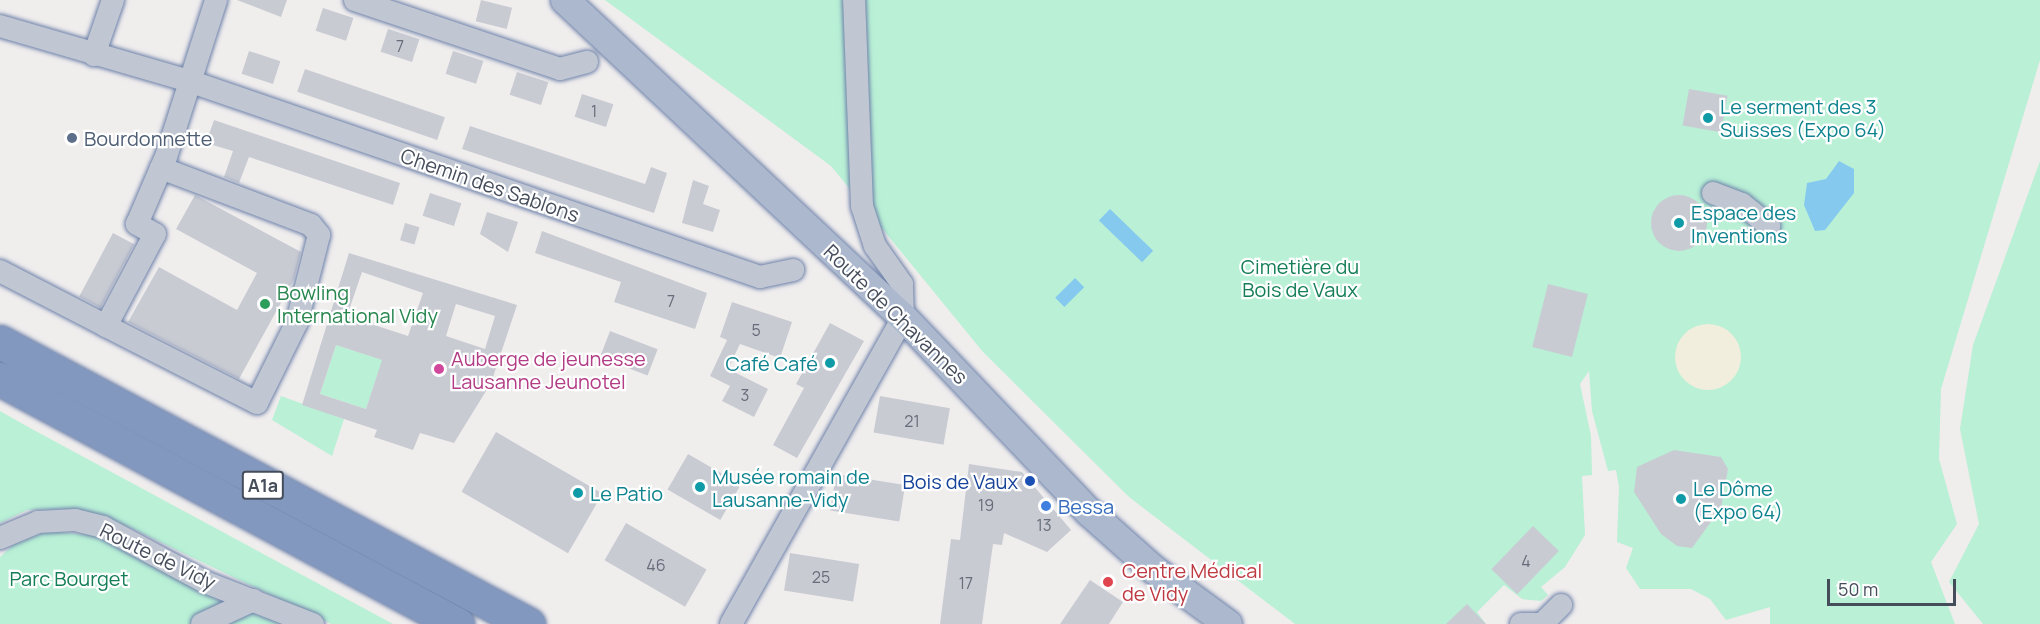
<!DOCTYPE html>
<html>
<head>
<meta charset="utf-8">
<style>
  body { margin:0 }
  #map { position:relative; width:2040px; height:624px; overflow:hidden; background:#f0eded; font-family:Manrope,sans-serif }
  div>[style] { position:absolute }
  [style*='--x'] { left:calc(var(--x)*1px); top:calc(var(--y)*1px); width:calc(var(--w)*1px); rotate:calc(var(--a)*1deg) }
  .green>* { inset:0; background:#b9f0d6 }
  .sand>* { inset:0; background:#f2eedd }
  .round { border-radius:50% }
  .water>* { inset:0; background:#85caee; transform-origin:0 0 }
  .building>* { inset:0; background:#c9cbd3; transform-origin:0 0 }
  .roads { filter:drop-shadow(0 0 2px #6e82aa) drop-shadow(0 0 2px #6e82aa) }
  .minor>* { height:22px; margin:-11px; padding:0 11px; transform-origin:11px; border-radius:11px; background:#c0c7d3 }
  .major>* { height:28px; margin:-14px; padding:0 14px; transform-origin:14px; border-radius:14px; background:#abb8cd }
  .highway>* { height:33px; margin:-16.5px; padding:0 16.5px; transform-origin:16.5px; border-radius:16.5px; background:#8398be }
  .dots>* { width:16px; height:16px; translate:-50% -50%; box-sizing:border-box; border:3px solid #fff; border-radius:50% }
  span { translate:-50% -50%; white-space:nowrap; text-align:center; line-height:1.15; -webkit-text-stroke:4.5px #fff; paint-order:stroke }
  .number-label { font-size:16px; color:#666c79 }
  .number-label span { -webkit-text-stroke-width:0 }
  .shield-label span { padding:2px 4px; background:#fff; border:2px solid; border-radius:4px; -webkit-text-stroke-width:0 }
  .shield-label { font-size:18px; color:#454d5b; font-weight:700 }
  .culture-label { font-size:20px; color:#0d838f }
  .left { translate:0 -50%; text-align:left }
  .right { translate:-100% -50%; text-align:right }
  .service-label { font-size:20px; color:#4e5e75 }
  .street-label { font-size:20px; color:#454d5b }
  .park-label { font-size:20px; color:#147e57 }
  .leisure-label { font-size:20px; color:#27864d }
  .hotel-label { font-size:20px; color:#b23c85 }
  .transit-label { font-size:20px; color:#164399 }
  .shop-label { font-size:20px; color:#366cbe }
  .health-label { font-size:20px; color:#be3a42 }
  .scale { position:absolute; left:1827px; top:579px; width:129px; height:27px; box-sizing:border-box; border:3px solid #454d5b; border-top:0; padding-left:8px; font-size:18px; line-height:21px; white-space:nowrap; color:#454d5b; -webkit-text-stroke:4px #fff; paint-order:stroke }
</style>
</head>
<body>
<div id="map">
  <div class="green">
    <i style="clip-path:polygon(605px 0,2040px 0,2040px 60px,1941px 389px,1939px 459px,1957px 524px,1931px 562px,1955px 624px,1770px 624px,1770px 607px,1726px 620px,1710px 599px,1691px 589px,1640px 589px,1626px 568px,1633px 548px,1617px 542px,1619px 487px,1616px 470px,1608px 471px,1592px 411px,1589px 371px,1580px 384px,1591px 436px,1592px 475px,1582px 476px,1585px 535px,1565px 567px,1541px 587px,1548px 595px,1541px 601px,1522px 599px,1504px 585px,1477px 612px,1486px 624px,1295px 624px,1129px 497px,983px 352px,831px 166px)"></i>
    <i style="clip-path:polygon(2040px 161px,2040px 624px,1983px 624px,1949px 582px,1979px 524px,1960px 429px,1973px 345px)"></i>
    <i style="clip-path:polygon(336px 345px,389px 362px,378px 373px,366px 409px,320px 394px)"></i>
    <i style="clip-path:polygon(281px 396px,344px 419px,332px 456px,272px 420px)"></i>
    <i style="clip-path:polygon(0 411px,30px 428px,393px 624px,331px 624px,133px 529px,77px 509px,27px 510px,0 523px)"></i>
    <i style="clip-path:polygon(48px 531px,100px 536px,220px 601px,282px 624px,0 624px,0 557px,13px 545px)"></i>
  </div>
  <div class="sand">
    <i class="round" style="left:1675px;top:324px;width:66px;height:66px"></i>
  </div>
  <div class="water">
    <i style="clip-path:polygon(1839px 161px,1854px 169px,1854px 193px,1825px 230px,1815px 231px,1804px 205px,1807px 183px,1826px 179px)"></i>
    <i style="left:1110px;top:209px;width:60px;height:16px;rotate:44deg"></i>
    <i style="left:1075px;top:278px;width:13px;height:28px;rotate:45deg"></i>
  </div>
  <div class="building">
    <i style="clip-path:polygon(237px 0,287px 0,281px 17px)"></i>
    <i style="left:481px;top:0;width:32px;height:22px;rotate:14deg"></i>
    <i style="left:323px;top:8px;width:32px;height:24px;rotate:18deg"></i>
    <i style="left:388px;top:29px;width:33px;height:24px;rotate:18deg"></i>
    <i style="left:249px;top:51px;width:33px;height:24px;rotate:18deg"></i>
    <i style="left:453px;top:51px;width:32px;height:24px;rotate:18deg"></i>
    <i style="left:305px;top:69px;width:148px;height:24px;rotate:19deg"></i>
    <i style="left:517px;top:72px;width:33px;height:24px;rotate:18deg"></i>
    <i style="left:1689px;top:89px;width:39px;height:37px;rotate:10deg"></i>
    <i style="left:582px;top:94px;width:33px;height:24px;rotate:18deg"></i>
    <i style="clip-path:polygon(214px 120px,400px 183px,393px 205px,249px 157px,239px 183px,224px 177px,233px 151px,206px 143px)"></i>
    <i style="clip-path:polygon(470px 126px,645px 184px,651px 167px,667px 173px,654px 213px,462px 149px)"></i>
    <i style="clip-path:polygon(693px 180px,709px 186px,703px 204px,720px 210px,713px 232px,682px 223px)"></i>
    <i style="left:430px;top:193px;width:33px;height:24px;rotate:18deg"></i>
    <i class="round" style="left:1651px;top:195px;width:56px;height:56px"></i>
    <i style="clip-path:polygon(195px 195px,301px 252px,294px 279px,239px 379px,128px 322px,159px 267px,237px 310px,257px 273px,176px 229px)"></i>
    <i style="clip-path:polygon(487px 212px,518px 222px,508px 252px,480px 234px)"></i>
    <i style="left:405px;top:223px;width:15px;height:18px;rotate:16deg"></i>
    <i style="clip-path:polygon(542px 231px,707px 293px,695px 329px,614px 302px,621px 282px,535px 253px)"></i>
    <i style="left:113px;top:233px;width:24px;height:72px;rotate:28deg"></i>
    <i style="clip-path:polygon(evenodd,349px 253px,517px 305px,491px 383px,454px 443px,420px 433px,413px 450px,374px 437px,377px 430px,302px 405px,349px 253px,362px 272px,423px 293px,408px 336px,347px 316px,362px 272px,349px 253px,456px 304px,495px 316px,485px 349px,446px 336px,456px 304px,349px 253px,336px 345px,382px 360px,366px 409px,320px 394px,336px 345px)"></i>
    <i style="left:1548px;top:284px;width:41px;height:65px;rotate:14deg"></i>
    <i style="clip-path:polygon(732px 302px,792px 322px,780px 358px,740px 344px,728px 369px,768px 389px,754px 417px,722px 401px,730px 386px,710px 376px,727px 340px,720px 337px)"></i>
    <i style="clip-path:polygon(830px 323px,864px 341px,797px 458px,773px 445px,804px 388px,796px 384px)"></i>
    <i style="left:610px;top:331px;width:51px;height:28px;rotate:21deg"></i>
    <i style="left:880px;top:396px;width:71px;height:37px;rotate:10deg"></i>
    <i style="left:496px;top:432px;width:123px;height:69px;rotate:30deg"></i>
    <i style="clip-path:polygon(1674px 450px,1721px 457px,1728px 469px,1721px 508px,1692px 548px,1677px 546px,1661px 534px,1634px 492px,1637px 467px)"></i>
    <i style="left:688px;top:454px;width:61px;height:41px;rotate:30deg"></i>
    <i style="clip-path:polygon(969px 464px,1022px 472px,1071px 530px,1047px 552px,1004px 533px,1002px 545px,993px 544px,982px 624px,940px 624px,951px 539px,960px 540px)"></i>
    <i style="left:836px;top:474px;width:70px;height:37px;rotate:9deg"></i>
    <i style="left:626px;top:523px;width:93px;height:43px;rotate:30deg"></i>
    <i style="left:1533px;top:526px;width:36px;height:60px;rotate:44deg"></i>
    <i style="left:790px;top:553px;width:70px;height:38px;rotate:9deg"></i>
    <i style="clip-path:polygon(1090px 580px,1123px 602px,1109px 624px,1060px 624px)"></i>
    <i style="clip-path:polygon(1467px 604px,1486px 624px,1446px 624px)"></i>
  </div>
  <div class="roads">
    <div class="minor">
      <i style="--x:355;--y:0;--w:216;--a:18.6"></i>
      <i style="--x:560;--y:69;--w:28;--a:-15"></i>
      <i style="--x:0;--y:26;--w:197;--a:16.2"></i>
      <i style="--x:189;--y:81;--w:604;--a:18.95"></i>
      <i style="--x:760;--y:277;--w:34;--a:-12"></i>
      <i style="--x:94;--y:55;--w:58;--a:-70.9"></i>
      <i style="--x:161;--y:168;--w:160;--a:20.8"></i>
      <i style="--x:311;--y:225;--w:13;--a:51"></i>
      <i style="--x:319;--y:235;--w:90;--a:104.2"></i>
      <i style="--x:297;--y:322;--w:90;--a:116.3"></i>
      <i style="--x:257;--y:403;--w:169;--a:-153"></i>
      <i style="--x:106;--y:326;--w:104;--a:-62"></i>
      <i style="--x:155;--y:234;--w:21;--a:-151"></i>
      <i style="--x:137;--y:224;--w:61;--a:-66.8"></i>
      <i style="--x:161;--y:168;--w:12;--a:-66"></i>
      <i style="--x:166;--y:157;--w:165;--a:-72.3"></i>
      <i style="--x:1713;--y:193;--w:31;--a:21"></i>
      <i style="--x:1742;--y:204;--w:35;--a:39"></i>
      <i style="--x:0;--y:271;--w:119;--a:27.4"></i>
      <i style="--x:0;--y:538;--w:41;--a:-22.8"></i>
      <i style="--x:38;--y:522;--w:37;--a:-3"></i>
      <i style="--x:75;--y:520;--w:29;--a:14"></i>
      <i style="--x:103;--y:527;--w:116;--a:28.3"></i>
      <i style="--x:205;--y:582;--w:116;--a:21.3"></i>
      <i style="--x:202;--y:624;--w:57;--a:-24.8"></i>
      <i style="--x:731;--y:624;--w:352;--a:-60.7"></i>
      <i style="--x:903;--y:317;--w:33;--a:-92"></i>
      <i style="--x:902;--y:284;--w:47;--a:-125.4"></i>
      <i style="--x:875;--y:246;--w:42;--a:-108"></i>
      <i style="--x:862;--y:206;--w:206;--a:-92.2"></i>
      <i style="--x:1521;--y:624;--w:17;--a:0"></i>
      <i style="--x:1542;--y:624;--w:27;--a:-45"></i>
    </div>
    <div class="major">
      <i style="--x:565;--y:0;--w:463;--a:43.2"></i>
      <i style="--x:903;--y:317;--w:269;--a:46.4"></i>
      <i style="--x:1089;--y:512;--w:86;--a:41.7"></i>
      <i style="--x:1153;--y:569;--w:93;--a:36.3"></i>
    </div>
    <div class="highway">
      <i style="--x:0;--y:342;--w:599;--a:28.11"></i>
      <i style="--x:0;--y:379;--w:519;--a:28.2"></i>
    </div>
  </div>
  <div class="dots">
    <i style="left:1708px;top:118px;background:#0f9aa8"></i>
    <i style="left:72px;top:138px;background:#5c6f8a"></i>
    <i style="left:1679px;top:223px;background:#0f9aa8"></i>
    <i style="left:265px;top:304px;background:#2e9e5b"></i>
    <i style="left:830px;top:363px;background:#0f9aa8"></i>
    <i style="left:439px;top:369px;background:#d1479c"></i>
    <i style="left:1030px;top:481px;background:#1a4fb4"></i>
    <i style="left:700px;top:487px;background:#0f9aa8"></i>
    <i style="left:578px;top:493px;background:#0f9aa8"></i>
    <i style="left:1681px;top:499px;background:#0f9aa8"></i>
    <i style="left:1046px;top:506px;background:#3f7fe0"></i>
    <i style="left:1108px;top:582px;background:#e0444e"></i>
  </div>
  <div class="number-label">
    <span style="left:400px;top:46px">7</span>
    <span style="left:594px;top:111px">1</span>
    <span style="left:671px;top:301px">7</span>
    <span style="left:756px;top:330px">5</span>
    <span style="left:745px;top:395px">3</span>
    <span style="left:912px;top:421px">21</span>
    <span style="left:986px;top:505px">19</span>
    <span style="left:1044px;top:525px">13</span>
    <span style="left:1526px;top:561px">4</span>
    <span style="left:656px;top:565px">46</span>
    <span style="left:821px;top:577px">25</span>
    <span style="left:966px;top:583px">17</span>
  </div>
  <div class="shield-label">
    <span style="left:263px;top:485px">A1a</span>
  </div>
  <div class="culture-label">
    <span class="left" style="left:1720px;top:118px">Le serment des 3<br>Suisses (Expo 64)</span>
    <span class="left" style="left:1691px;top:224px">Espace des<br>Inventions</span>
    <span class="right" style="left:818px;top:363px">Café Café</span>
    <span class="left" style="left:712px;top:488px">Musée romain de<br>Lausanne-Vidy</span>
    <span class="left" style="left:1693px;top:500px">Le Dôme<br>(Expo 64)</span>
    <span class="left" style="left:590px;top:493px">Le Patio</span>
  </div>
  <div class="service-label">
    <span class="left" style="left:84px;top:138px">Bourdonnette</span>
  </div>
  <div class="street-label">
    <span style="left:490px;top:185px;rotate:19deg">Chemin des Sablons</span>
    <span style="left:896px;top:314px;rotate:44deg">Route de Chavannes</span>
    <span style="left:158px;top:556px;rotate:26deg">Route de Vidy</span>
  </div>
  <div class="park-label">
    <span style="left:1300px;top:278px">Cimetière du<br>Bois de Vaux</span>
    <span style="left:69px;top:578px">Parc Bourget</span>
  </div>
  <div class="leisure-label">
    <span class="left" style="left:277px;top:304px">Bowling<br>International Vidy</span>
  </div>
  <div class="hotel-label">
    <span class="left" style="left:451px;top:370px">Auberge de jeunesse<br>Lausanne Jeunotel</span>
  </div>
  <div class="transit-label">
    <span class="right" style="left:1018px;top:481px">Bois de Vaux</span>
  </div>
  <div class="shop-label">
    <span class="left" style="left:1058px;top:506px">Bessa</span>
  </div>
  <div class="health-label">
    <span class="left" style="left:1122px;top:582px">Centre Médical<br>de Vidy</span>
  </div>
  <div class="scale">50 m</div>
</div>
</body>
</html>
